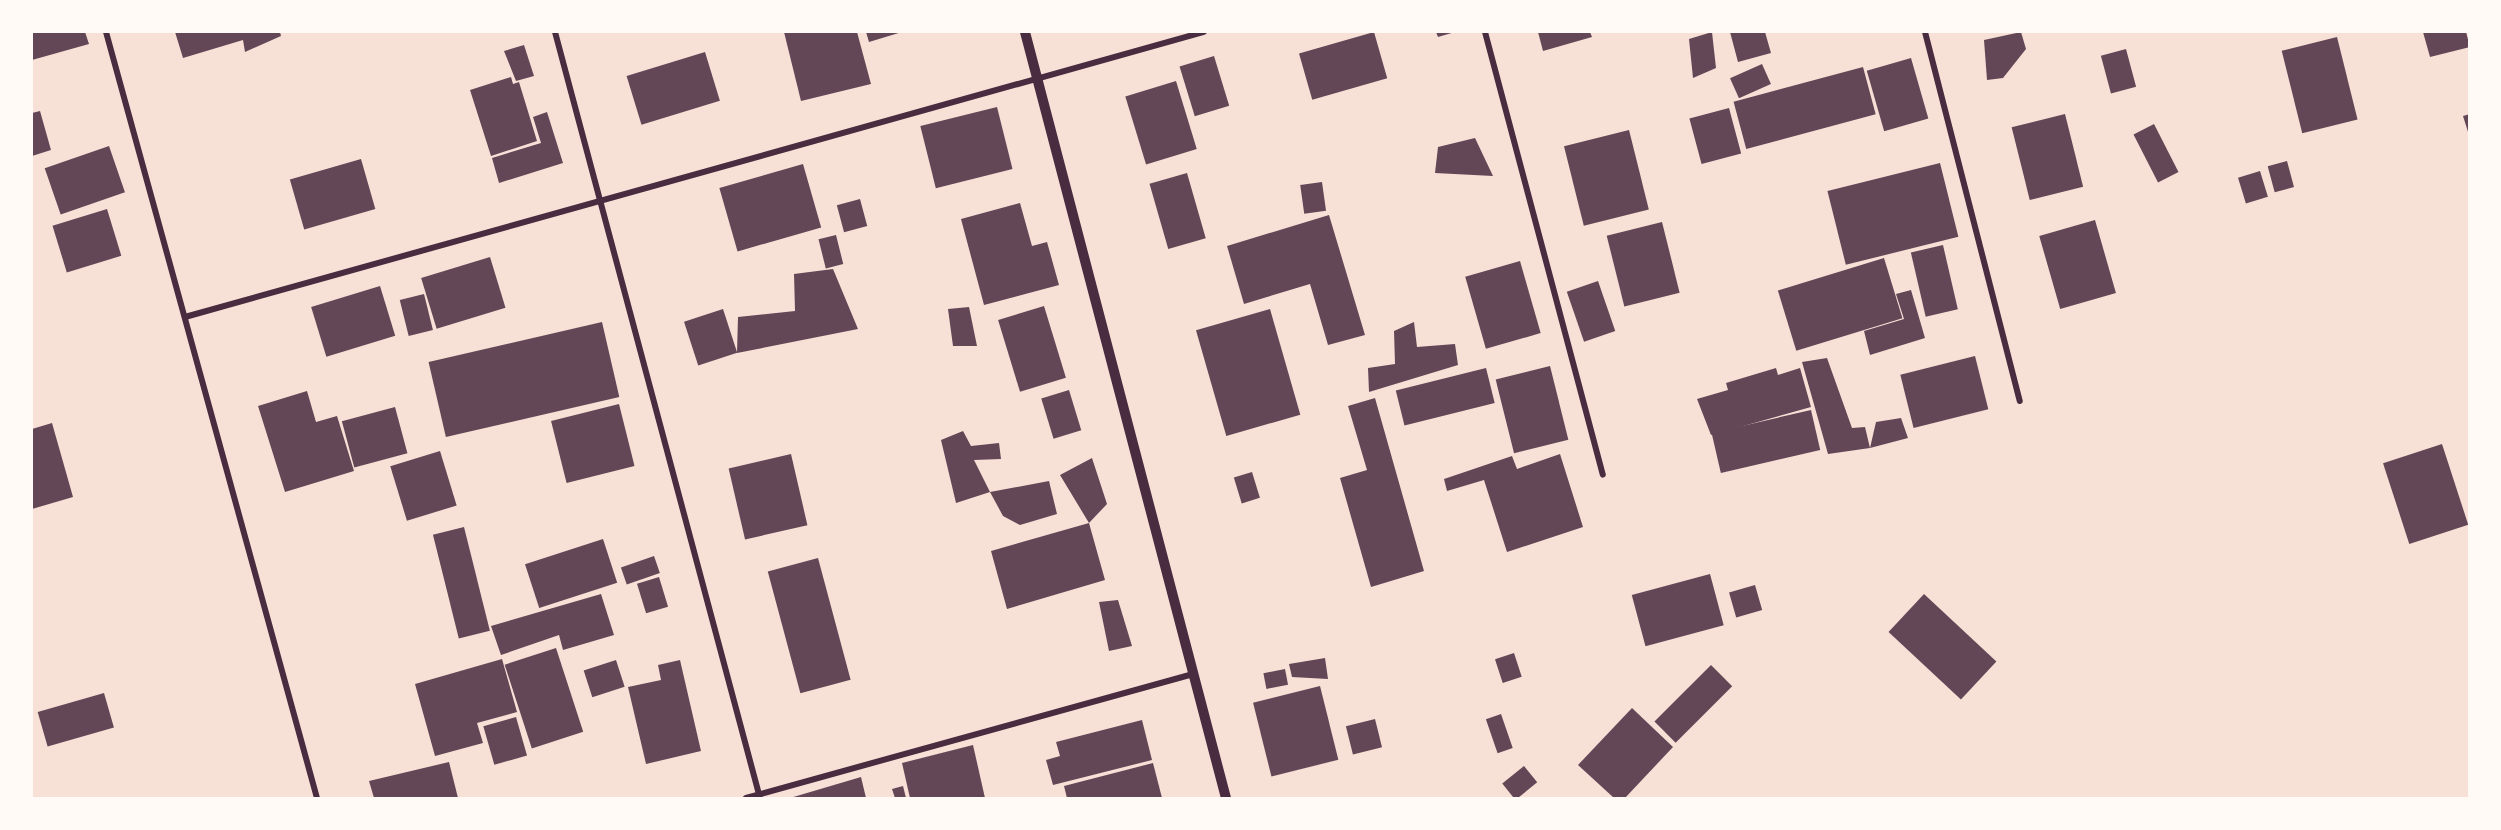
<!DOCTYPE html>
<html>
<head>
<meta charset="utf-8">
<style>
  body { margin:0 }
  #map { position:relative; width:2501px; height:830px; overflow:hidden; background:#f7e1d7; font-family:Roboto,sans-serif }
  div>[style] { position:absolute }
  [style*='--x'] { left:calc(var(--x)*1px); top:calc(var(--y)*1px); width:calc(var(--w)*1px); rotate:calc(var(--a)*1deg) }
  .building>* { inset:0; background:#644757; transform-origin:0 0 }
  .minor>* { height:6px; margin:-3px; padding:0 3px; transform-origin:3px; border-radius:3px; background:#4a2c40 }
  .tertiary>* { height:10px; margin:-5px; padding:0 5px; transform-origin:5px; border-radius:5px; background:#4a2c40 }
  span { translate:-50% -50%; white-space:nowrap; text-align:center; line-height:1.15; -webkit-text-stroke:6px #fffaf5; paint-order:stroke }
  .frame { position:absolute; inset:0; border:33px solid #fffaf5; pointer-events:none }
</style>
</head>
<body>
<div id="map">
  <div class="building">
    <i style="clip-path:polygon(32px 32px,85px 32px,89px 44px,32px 60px)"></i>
    <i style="clip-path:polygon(175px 32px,280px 32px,281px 36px,245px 52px,243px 40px,183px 58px)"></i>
    <i style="clip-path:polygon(784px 32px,857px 32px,871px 84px,801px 101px)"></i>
    <i style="clip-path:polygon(866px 32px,902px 32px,869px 42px)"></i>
    <i style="left:1374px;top:32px;width:48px;height:78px;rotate:74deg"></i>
    <i style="clip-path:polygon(1436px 32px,1455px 32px,1438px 37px)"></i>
    <i style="clip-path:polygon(1538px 32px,1590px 32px,1592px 37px,1543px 51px)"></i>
    <i style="clip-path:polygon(1712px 32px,1716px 68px,1693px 78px,1689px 39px)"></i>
    <i style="clip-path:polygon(1730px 32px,1765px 32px,1771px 53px,1738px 62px)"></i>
    <i style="clip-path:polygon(2021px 32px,2026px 49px,2003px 78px,1987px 80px,1984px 40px)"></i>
    <i style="clip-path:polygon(2423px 32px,2466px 32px,2470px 47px,2430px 57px)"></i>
    <i style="left:2337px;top:37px;width:85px;height:57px;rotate:76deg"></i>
    <i style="clip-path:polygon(524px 45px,534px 76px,516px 81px,504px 51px)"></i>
    <i style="left:2126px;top:49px;width:39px;height:26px;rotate:75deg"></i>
    <i style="left:705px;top:52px;width:51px;height:82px;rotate:73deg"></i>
    <i style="left:1214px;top:56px;width:52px;height:36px;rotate:73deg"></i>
    <i style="left:1911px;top:58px;width:63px;height:46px;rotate:74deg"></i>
    <i style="left:1762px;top:64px;width:22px;height:35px;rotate:66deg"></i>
    <i style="left:1863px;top:67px;width:49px;height:134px;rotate:75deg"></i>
    <i style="clip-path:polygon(511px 77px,513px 84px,519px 82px,537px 141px,491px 156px,470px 90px)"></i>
    <i style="left:1176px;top:81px;width:71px;height:53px;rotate:73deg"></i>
    <i style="left:997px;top:107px;width:64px;height:79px;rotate:76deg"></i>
    <i style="left:1729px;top:108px;width:47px;height:41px;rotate:75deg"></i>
    <i style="clip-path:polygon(40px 111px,51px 150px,32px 156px,32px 113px)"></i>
    <i style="clip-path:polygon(547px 112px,563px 163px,499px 183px,492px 158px,541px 143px,533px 117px)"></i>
    <i style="left:2065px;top:114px;width:75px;height:55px;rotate:76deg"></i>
    <i style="clip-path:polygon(2470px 114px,2470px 135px,2469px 135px,2463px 116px)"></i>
    <i style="left:2154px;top:124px;width:54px;height:23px;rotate:63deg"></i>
    <i style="left:1629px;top:130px;width:82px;height:67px;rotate:76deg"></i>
    <i style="clip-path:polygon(1475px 138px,1493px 176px,1435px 173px,1438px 147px)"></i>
    <i style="left:109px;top:146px;width:49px;height:68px;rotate:71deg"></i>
    <i style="left:361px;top:159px;width:52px;height:74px;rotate:74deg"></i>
    <i style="left:2287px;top:161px;width:27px;height:20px;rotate:75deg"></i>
    <i style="left:1940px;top:163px;width:76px;height:116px;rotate:76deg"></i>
    <i style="left:803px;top:164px;width:66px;height:87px;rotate:74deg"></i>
    <i style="left:2260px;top:171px;width:27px;height:23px;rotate:73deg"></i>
    <i style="left:1187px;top:173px;width:68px;height:39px;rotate:74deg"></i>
    <i style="left:1322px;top:182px;width:29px;height:22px;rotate:82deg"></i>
    <i style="left:860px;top:199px;width:28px;height:24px;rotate:75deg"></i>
    <i style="clip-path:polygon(1020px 203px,1032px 246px,1047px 242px,1059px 285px,984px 305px,961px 219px)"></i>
    <i style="left:107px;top:209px;width:49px;height:57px;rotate:73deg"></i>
    <i style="clip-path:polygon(1329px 215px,1365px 335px,1328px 345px,1310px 284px,1244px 304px,1227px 246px)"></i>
    <i style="left:2095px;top:220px;width:76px;height:58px;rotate:74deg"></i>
    <i style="left:1662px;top:222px;width:73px;height:57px;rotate:76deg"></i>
    <i style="left:836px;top:235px;width:30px;height:18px;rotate:76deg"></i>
    <i style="left:1943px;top:245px;width:66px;height:33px;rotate:77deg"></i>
    <i style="left:490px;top:257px;width:53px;height:72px;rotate:73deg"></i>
    <i style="left:1884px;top:258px;width:63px;height:111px;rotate:73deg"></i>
    <i style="left:1520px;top:261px;width:75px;height:57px;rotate:74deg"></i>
    <i style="clip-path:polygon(833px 269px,858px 329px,737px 353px,738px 317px,795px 311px,794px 274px)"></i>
    <i style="left:1598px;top:281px;width:53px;height:33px;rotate:71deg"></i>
    <i style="left:380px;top:286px;width:52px;height:72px;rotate:73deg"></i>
    <i style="clip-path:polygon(1911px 290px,1925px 338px,1870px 355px,1864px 331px,1904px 319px,1896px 294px)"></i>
    <i style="left:424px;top:294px;width:37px;height:25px;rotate:76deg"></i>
    <i style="left:1044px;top:306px;width:75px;height:48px;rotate:73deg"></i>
    <i style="clip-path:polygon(969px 307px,977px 346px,953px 346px,948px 309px)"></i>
    <i style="left:723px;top:309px;width:46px;height:41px;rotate:72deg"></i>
    <i style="left:1270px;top:309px;width:110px;height:77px;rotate:74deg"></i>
    <i style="left:602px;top:322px;width:77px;height:178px;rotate:77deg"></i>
    <i style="clip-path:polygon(1414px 322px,1417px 347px,1455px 344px,1458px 365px,1369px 392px,1368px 368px,1395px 364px,1394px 331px)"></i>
    <i style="left:1975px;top:356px;width:55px;height:77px;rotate:76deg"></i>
    <i style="clip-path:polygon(1827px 358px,1852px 428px,1865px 427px,1870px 448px,1876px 422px,1901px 418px,1908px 438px,1870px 448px,1828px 454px,1802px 362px)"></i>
    <i style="left:1550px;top:366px;width:76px;height:56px;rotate:76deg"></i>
    <i style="left:1486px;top:368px;width:36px;height:93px;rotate:76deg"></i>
    <i style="clip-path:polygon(1776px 368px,1778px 375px,1800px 368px,1811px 407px,1711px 435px,1697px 399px,1728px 390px,1726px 383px)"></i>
    <i style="left:1069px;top:390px;width:42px;height:29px;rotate:73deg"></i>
    <i style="clip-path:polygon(307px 391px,316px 422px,337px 416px,354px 471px,285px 492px,258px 406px)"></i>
    <i style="clip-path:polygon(1375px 398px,1424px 571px,1371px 587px,1340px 478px,1367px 470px,1348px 406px)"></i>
    <i style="left:619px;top:404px;width:64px;height:70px;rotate:76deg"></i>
    <i style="left:395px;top:407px;width:48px;height:55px;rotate:75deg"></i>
    <i style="left:1811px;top:410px;width:41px;height:102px;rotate:77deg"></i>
    <i style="clip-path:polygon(52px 423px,73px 497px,32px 509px,32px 429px)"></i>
    <i style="clip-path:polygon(963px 431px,971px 446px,999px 443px,1001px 459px,974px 460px,990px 492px,956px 503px,941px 440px)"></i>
    <i style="left:2442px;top:444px;width:85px;height:62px;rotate:72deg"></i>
    <i style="left:440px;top:451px;width:57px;height:52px;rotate:73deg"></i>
    <i style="left:791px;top:454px;width:73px;height:64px;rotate:77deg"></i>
    <i style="clip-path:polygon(1560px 454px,1583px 527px,1507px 552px,1484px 480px,1447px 491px,1444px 479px,1512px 456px,1517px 469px)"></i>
    <i style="clip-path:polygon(1092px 458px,1107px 504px,1089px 523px,1105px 580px,1007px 609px,991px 551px,1089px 523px,1060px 475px)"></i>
    <i style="left:1252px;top:472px;width:27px;height:19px;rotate:73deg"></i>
    <i style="clip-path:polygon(1049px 481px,1057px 514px,1020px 525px,1003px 516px,990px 492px)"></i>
    <i style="left:464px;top:527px;width:107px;height:32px;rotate:76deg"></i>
    <i style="left:603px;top:539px;width:46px;height:82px;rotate:72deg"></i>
    <i style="left:654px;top:556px;width:18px;height:35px;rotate:71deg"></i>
    <i style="left:818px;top:558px;width:126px;height:52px;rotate:75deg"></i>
    <i style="left:1710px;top:574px;width:53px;height:81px;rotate:75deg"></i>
    <i style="left:659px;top:577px;width:31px;height:23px;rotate:73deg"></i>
    <i style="left:1755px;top:585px;width:26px;height:27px;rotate:74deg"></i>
    <i style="clip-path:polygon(601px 594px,614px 635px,563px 650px,559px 635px,501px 655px,491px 626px)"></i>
    <i style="left:1924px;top:594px;width:99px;height:52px;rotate:43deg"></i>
    <i style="clip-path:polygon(1118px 600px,1132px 646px,1109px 651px,1099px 602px)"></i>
    <i style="left:556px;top:648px;width:88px;height:54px;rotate:72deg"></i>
    <i style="left:1514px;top:653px;width:25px;height:20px;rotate:72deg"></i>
    <i style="clip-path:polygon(1325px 658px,1328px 679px,1292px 677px,1289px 664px)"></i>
    <i style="clip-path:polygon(502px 659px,517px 712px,477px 723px,483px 743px,435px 756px,415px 684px)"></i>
    <i style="left:616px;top:660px;width:28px;height:34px;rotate:72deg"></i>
    <i style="clip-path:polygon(680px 660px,701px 751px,646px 764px,628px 687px,661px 680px,658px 665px)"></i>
    <i style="left:1711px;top:665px;width:30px;height:80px;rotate:45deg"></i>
    <i style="left:1285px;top:669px;width:16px;height:22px;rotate:79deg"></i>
    <i style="left:1320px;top:686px;width:76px;height:69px;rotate:76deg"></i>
    <i style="left:104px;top:693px;width:36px;height:69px;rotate:74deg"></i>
    <i style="clip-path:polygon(1632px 708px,1673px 747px,1625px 798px,1614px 798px,1578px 765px)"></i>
    <i style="left:1501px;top:714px;width:36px;height:16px;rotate:71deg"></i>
    <i style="left:516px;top:717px;width:40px;height:34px;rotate:74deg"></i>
    <i style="left:1375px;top:719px;width:29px;height:30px;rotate:76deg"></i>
    <i style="clip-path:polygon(1142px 720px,1152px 760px,1053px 785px,1046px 760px,1060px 756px,1056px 742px)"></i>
    <i style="clip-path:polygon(973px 745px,985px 798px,910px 798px,902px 763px)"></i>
    <i style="clip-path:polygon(449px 762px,458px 798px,374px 798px,369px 781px)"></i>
    <i style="clip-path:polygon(1153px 763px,1162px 798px,1067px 798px,1064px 786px)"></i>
    <i style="left:1524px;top:766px;width:21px;height:28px;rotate:51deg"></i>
    <i style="clip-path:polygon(861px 777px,866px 798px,790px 798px)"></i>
    <i style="clip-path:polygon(903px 786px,906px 798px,895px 798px,892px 789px)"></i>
  </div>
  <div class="minor">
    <i style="--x:106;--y:32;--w:795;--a:74.6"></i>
    <i style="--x:555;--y:32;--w:793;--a:75.02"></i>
    <i style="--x:1485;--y:32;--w:458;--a:75.1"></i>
    <i style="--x:1925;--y:32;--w:381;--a:75.6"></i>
    <i style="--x:185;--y:317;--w:1058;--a:-15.63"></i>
    <i style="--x:746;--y:798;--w:465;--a:-15.5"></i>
  </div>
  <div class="tertiary">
    <i style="--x:1025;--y:32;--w:792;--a:75.3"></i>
  </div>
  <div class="frame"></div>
</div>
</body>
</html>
